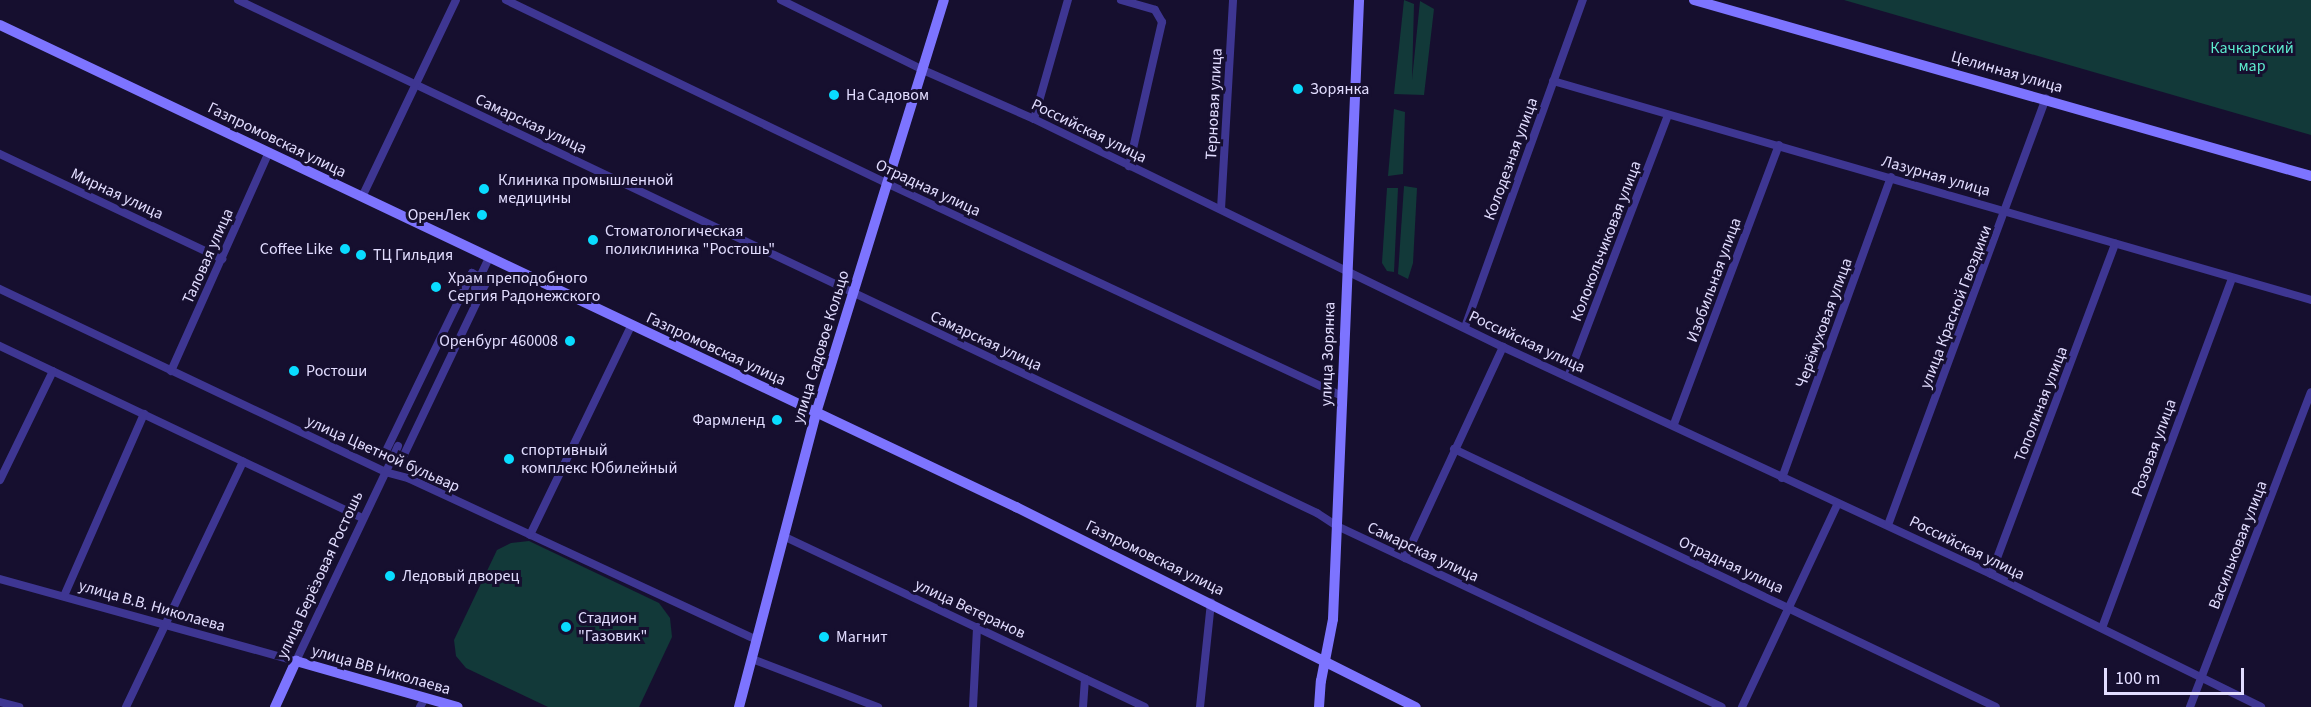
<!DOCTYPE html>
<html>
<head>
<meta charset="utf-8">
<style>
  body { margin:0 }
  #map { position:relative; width:2311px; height:707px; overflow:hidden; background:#160f2f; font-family:"Source Sans 3",sans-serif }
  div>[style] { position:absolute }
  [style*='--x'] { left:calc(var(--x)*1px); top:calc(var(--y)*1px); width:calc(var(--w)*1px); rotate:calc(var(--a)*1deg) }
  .green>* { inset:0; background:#123939 }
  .street>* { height:8px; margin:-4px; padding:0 4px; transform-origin:4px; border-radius:4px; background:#3e3692 }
  .secondary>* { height:10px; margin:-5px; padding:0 5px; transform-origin:5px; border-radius:5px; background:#7d74ff }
  .dots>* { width:16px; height:16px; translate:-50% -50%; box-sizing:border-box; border:3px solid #160f2f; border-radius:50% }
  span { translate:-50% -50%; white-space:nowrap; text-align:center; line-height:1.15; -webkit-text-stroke:6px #160f2f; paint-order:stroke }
  .park-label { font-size:16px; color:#5debce }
  .street-label { font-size:16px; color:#e2ddff }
  .poi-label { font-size:16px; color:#e2ddff }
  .left { translate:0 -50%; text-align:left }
  .right { translate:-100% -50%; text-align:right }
  .scale { position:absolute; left:2104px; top:668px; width:140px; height:27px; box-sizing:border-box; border:3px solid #e2ddff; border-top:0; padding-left:8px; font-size:18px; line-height:21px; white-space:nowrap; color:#e2ddff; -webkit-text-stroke:4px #160f2f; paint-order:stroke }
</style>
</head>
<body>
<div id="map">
  <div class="green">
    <i style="clip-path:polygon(1404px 0,1414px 4px,1412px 80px,1420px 1px,1434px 9px,1424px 95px,1394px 94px)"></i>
    <i style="clip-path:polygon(1844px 0,2311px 0,2311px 135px)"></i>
    <i style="clip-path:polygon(1394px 109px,1405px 112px,1403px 174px,1388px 176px)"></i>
    <i style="clip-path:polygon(1404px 186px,1417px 188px,1413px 263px,1408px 279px,1398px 274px)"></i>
    <i style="clip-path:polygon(1387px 188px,1398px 188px,1394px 272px,1387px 271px,1382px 263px)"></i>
    <i style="clip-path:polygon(529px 541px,659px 603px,670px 618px,672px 637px,639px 707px,548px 707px,466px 668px,456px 656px,454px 640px,497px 550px,511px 543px)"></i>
  </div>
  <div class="street">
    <i style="--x:238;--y:0;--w:1195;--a:25.43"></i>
    <i style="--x:1317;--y:513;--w:24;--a:33"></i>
    <i style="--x:1337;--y:526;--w:425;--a:25.2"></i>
    <i style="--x:506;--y:0;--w:422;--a:25.7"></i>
    <i style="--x:886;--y:183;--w:503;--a:25.04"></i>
    <i style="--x:781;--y:0;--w:158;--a:26.2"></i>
    <i style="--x:923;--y:70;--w:121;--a:23.8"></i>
    <i style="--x:1034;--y:119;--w:521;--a:25.93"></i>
    <i style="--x:1503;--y:347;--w:538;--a:24.95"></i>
    <i style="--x:1991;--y:574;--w:301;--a:26.2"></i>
    <i style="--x:1121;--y:0;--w:35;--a:16"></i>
    <i style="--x:1155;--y:10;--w:14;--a:60"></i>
    <i style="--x:1162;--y:22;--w:148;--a:102.9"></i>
    <i style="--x:1553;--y:81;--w:789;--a:16.11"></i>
    <i style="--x:1034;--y:119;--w:124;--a:-74.1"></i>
    <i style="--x:0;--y:154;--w:246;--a:25.3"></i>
    <i style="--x:362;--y:197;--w:218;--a:-64.5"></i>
    <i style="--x:1221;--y:209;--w:209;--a:-86.7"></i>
    <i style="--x:0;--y:289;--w:426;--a:25.4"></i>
    <i style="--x:385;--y:472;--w:24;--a:15"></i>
    <i style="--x:408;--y:478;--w:385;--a:24.9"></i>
    <i style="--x:1465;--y:327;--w:348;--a:-70.2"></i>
    <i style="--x:0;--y:346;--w:402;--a:25.4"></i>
    <i style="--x:171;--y:371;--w:240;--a:-65.9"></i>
    <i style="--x:1568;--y:377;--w:280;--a:-69.1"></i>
    <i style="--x:1674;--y:424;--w:298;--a:-69.4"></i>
    <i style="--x:398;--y:446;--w:12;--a:114"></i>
    <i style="--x:393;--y:457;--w:9;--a:-153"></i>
    <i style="--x:385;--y:453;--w:200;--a:-64.2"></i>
    <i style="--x:472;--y:273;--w:9;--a:27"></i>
    <i style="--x:480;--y:277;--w:12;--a:114"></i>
    <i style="--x:1454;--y:449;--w:600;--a:25.46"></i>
    <i style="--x:1782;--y:478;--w:320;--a:-70.1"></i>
    <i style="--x:0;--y:480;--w:121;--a:-64.1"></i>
    <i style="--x:1888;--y:525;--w:455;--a:-69.7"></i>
    <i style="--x:530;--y:535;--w:232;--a:-64.2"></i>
    <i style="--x:783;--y:536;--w:400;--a:25.3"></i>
    <i style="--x:1405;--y:558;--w:233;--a:-65.1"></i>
    <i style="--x:1991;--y:574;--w:353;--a:-69.4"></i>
    <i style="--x:0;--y:579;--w:307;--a:15.5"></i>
    <i style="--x:296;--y:661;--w:226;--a:-64.6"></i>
    <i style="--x:393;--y:457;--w:9;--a:27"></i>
    <i style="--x:401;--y:461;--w:188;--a:-64.5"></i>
    <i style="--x:482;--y:291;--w:11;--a:-63"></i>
    <i style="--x:487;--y:281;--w:8;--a:-150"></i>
    <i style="--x:480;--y:277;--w:21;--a:-65"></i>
    <i style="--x:64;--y:596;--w:199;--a:-66.3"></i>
    <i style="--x:2102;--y:628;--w:373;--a:-69.6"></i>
    <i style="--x:752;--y:659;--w:135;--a:20.9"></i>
    <i style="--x:0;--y:702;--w:20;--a:15"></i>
    <i style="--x:126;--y:707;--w:272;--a:-64.5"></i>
    <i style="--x:420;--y:707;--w:10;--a:-61"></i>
    <i style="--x:973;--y:707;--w:80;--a:-87.1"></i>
    <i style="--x:1083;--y:707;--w:28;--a:-86"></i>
    <i style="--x:1200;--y:707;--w:105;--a:-84"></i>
    <i style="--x:1742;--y:707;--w:225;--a:-64.8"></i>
    <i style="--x:2190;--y:707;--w:337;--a:-69"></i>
  </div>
  <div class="secondary">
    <i style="--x:1694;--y:0;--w:642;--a:15.92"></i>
    <i style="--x:0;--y:25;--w:1125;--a:25.38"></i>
    <i style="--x:1016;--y:507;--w:447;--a:26.6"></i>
    <i style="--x:275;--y:707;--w:51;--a:-65.5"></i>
    <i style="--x:296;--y:661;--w:168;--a:15.9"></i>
    <i style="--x:739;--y:707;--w:304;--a:-75.3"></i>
    <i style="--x:816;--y:413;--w:432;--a:-72.8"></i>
    <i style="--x:1319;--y:707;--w:26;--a:-86"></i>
    <i style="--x:1321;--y:681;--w:63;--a:-79"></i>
    <i style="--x:1333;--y:619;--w:620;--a:-87.59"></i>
  </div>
  <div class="dots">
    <i style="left:1298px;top:89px;background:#09dcff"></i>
    <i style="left:834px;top:95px;background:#09dcff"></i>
    <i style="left:484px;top:189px;background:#09dcff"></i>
    <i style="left:482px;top:215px;background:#09dcff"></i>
    <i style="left:593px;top:240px;background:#09dcff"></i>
    <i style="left:345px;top:249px;background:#09dcff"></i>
    <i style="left:361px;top:255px;background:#09dcff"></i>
    <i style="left:436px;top:287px;background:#09dcff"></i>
    <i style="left:570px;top:341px;background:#09dcff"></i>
    <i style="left:294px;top:371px;background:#09dcff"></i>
    <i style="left:777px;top:420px;background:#09dcff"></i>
    <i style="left:509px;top:459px;background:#09dcff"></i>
    <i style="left:390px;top:576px;background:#09dcff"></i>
    <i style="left:566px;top:627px;background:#09dcff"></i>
    <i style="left:824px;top:637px;background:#09dcff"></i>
  </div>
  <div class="park-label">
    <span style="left:2252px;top:57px">Качкарский<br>мар</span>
  </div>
  <div class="street-label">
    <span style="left:2007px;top:72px;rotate:16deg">Целинная улица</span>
    <span style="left:1214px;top:104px;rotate:-87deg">Терновая улица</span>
    <span style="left:531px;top:124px;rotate:25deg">Самарская улица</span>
    <span style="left:1089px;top:131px;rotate:26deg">Российская улица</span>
    <span style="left:277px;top:140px;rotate:26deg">Газпромовская улица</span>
    <span style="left:1511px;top:159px;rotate:-70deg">Колодезная улица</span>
    <span style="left:1936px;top:176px;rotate:16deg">Лазурная улица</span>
    <span style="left:928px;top:188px;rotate:25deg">Отрадная улица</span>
    <span style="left:117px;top:194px;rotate:25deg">Мирная улица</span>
    <span style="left:1606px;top:241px;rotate:-69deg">Колокольчиковая улица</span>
    <span style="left:208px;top:256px;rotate:-66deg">Таловая улица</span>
    <span style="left:1714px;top:280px;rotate:-70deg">Изобильная улица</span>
    <span style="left:1956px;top:307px;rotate:-69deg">улица Красной Гвоздики</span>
    <span style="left:1824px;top:323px;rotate:-70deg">Черёмуховая улица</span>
    <span style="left:986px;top:341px;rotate:25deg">Самарская улица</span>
    <span style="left:1527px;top:342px;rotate:25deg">Российская улица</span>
    <span style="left:821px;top:347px;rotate:-73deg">улица Садовое Кольцо</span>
    <span style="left:716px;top:349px;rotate:25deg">Газпромовская улица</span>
    <span style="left:1328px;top:354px;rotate:-88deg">улица Зорянка</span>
    <span style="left:2041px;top:404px;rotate:-69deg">Тополиная улица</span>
    <span style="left:2154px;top:448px;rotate:-70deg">Розовая улица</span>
    <span style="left:383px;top:454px;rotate:24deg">улица Цветной бульвар</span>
    <span style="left:2238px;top:545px;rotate:-69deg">Васильковая улица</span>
    <span style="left:1967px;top:548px;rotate:26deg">Российская улица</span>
    <span style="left:1423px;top:552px;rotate:25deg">Самарская улица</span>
    <span style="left:1155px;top:558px;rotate:26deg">Газпромовская улица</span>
    <span style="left:1731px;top:565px;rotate:25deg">Отрадная улица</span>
    <span style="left:320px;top:575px;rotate:-65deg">улица Берёзовая Ростошь</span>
    <span style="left:152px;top:606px;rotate:16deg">улица В.В. Николаева</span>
    <span style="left:970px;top:609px;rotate:25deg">улица Ветеранов</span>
    <span style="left:381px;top:670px;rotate:16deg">улица ВВ Николаева</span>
  </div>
  <div class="poi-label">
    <span class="left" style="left:1310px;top:89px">Зорянка</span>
    <span class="left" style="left:846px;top:95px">На Садовом</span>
    <span class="left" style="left:498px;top:189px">Клиника промышленной<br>медицины</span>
    <span class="right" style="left:470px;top:215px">ОренЛек</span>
    <span class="left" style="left:605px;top:240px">Стоматологическая<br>поликлиника "Ростошь"</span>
    <span class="right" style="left:333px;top:249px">Coffee Like</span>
    <span class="left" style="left:373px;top:255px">ТЦ Гильдия</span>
    <span class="left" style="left:448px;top:287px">Храм преподобного<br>Сергия Радонежского</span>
    <span class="right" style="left:558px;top:341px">Оренбург 460008</span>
    <span class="left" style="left:306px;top:371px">Ростоши</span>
    <span class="right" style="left:765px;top:420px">Фармленд</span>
    <span class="left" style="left:521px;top:459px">спортивный<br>комплекс Юбилейный</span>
    <span class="left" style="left:402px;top:576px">Ледовый дворец</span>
    <span class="left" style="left:578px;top:627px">Стадион<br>"Газовик"</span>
    <span class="left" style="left:836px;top:637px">Магнит</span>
  </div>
  <div class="scale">100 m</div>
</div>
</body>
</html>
